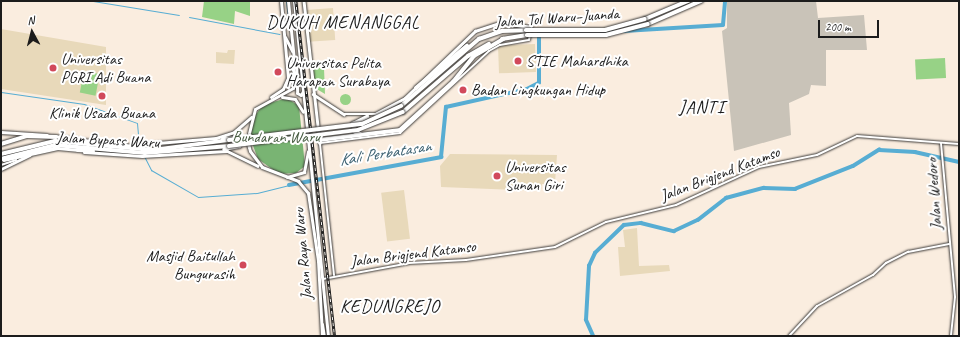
<!DOCTYPE html>
<html>
<head>
<meta charset="utf-8">
<style>
  body { margin:0 }
  #map { position:relative; width:960px; height:337px; overflow:hidden; background:#faeddf; font-family:Caveat,sans-serif }
  div>[style] { position:absolute }
  [style*='--x'] { left:calc(var(--x)*1px); top:calc(var(--y)*1px); width:calc(var(--w)*1px); rotate:calc(var(--a)*1deg) }
  .built>* { inset:0; background:#e8d9ba; transform-origin:0 0 }
  .industrial>* { inset:0; background:#c9c3b8 }
  .green>* { inset:0; background:#97d286; transform-origin:0 0 }
  .round { border-radius:50% }
  .forest>* { inset:0; background:#79b473 }
  .stream>* { height:1px; margin:-0.5px; padding:0 0.5px; transform-origin:0.5px; border-radius:0.5px; background:#57add3 }
  .river>* { height:3.5px; margin:-1.75px; padding:0 1.75px; transform-origin:1.75px; border-radius:1.75px; background:#57add3 }
  .roads { filter:drop-shadow(0 0 1px #3d3b39) drop-shadow(0 0 1px #3d3b39) }
  .tertiary>* { height:2px; margin:-1px; padding:0 1px; transform-origin:1px; border-radius:1px; background:#fff }
  .secondary>* { height:2.5px; margin:-1.25px; padding:0 1.25px; transform-origin:1.25px; border-radius:1.25px; background:#fff }
  .trunk>* { height:3px; margin:-1.5px; padding:0 1.5px; transform-origin:1.5px; border-radius:1.5px; background:#fff }
  .motorway>* { height:3.5px; margin:-1.75px; padding:0 1.75px; transform-origin:1.75px; border-radius:1.75px; background:#fff }
  .rail>* { height:2.5px; margin-top:-1.25px; transform-origin:0; background:repeating-linear-gradient(90deg,#fff 0 3px,#1c1c1c 0 6px); box-sizing:border-box; border-block:1px solid #1c1c1c }
  .bridges { filter:drop-shadow(0 0 1px #3d3b39) drop-shadow(0 0 1px #3d3b39) }
  .motorway-bridge>* { height:3.5px; margin:-1.75px; padding:0 1.75px; transform-origin:1.75px; border-radius:1.75px; background:#fff }
  .dots>* { width:11px; height:11px; translate:-50% -50%; box-sizing:border-box; border:2px solid #fff; border-radius:50% }
  span { translate:-50% -50%; white-space:nowrap; text-align:center; line-height:1.15; -webkit-text-stroke:4px #fff; paint-order:stroke }
  .street-label { font-size:16px; color:#1c1c1c }
  .poi-label { font-size:16px; color:#1c1c1c }
  .left { translate:0 -50%; text-align:left }
  .right { translate:-100% -50%; text-align:right }
  .park-label { font-size:16px; color:#475c41 }
  .water-label { font-size:17px; color:#375d6e; font-style:italic }
  .quarter-label { font-size:18px; color:#1c1c1c; letter-spacing:1px }
  .frame { position:absolute; inset:0; border:2px solid #1c1c1c; pointer-events:none }
  .north { position:absolute; left:12px; top:12px; width:40px; height:40px; -webkit-text-stroke:3px #fff; paint-order:stroke; rotate:353deg; font-size:11px; font-weight:700; line-height:16px; text-align:center; color:#1c1c1c }
  .north::after { content:''; display:block; margin:auto; width:14px; height:18px; background:#1c1c1c; clip-path:polygon(50% 0,100% 100%,50% 72%,0 100%) }
  .scale { position:absolute; left:818px; top:20px; width:61px; height:18px; box-sizing:border-box; border:2px solid #1c1c1c; border-top:0; padding-left:5px; font-size:12px; line-height:14px; white-space:nowrap; color:#1c1c1c; -webkit-text-stroke:3px #fff; paint-order:stroke }
</style>
</head>
<body>
<div id="map">
  <div class="built">
    <i style="left:333px;top:8px;width:32px;height:27px;rotate:86deg"></i>
    <i style="clip-path:polygon(1px 29px,106px 47px,106px 105px,1px 89px)"></i>
    <i style="left:535px;top:44px;width:28px;height:37px;rotate:88deg"></i>
    <i style="clip-path:polygon(228px 50px,235px 50px,234px 64px,216px 63px,216px 52px,227px 53px)"></i>
    <i style="clip-path:polygon(450px 154px,557px 155px,555px 183px,542px 184px,541px 191px,441px 187px,440px 166px)"></i>
    <i style="left:404px;top:190px;width:49px;height:23px;rotate:83deg"></i>
    <i style="clip-path:polygon(637px 228px,639px 266px,669px 265px,670px 271px,620px 276px,618px 247px,625px 247px,623px 230px)"></i>
  </div>
  <div class="industrial">
    <i style="clip-path:polygon(727px 1px,816px 1px,818px 18px,864px 15px,867px 50px,826px 50px,826px 86px,811px 85px,809px 94px,789px 103px,791px 135px,734px 151px,722px 31px,727px 28px)"></i>
  </div>
  <div class="green">
    <i style="clip-path:polygon(204px 1px,250px 1px,250px 16px,235px 11px,234px 24px,202px 17px)"></i>
    <i style="left:945px;top:58px;width:20px;height:30px;rotate:87deg"></i>
    <i style="clip-path:polygon(312px 68px,324px 68px,325px 94px,315px 88px)"></i>
    <i style="left:84px;top:71px;width:16px;height:22px;rotate:11deg"></i>
    <i class="round" style="left:339.5px;top:93.5px;width:11px;height:11px"></i>
  </div>
  <div class="forest">
    <i style="clip-path:polygon(287px 98px,299px 106px,305px 166px,296px 173px,279px 174px,258px 159px,249px 135px,253px 118px,263px 105px)"></i>
  </div>
  <div class="stream">
    <i style="--x:93;--y:1;--w:87;--a:9.2"></i>
    <i style="--x:286;--y:1;--w:24;--a:83"></i>
    <i style="--x:189;--y:17;--w:92;--a:10.7"></i>
    <i style="--x:1;--y:92;--w:84;--a:8.2"></i>
    <i style="--x:84;--y:104;--w:56;--a:19.7"></i>
    <i style="--x:137;--y:123;--w:21;--a:85"></i>
    <i style="--x:144;--y:156;--w:16;--a:63"></i>
    <i style="--x:151;--y:170;--w:54;--a:29.9"></i>
    <i style="--x:198;--y:197;--w:59;--a:-3.9"></i>
    <i style="--x:257;--y:193;--w:33;--a:-14"></i>
  </div>
  <div class="river">
    <i style="--x:624;--y:31;--w:99;--a:-3.5"></i>
    <i style="--x:723;--y:25;--w:24;--a:-85"></i>
    <i style="--x:289;--y:185;--w:155;--a:-10.4"></i>
    <i style="--x:441;--y:157;--w:50;--a:-84.3"></i>
    <i style="--x:446;--y:107;--w:83;--a:-12.5"></i>
    <i style="--x:527;--y:89;--w:13;--a:-27"></i>
    <i style="--x:539;--y:83;--w:51;--a:-90"></i>
    <i style="--x:539;--y:32;--w:75;--a:0"></i>
    <i style="--x:593;--y:336;--w:17;--a:-114"></i>
    <i style="--x:586;--y:320;--w:54;--a:-86.8"></i>
    <i style="--x:589;--y:266;--w:14;--a:-65"></i>
    <i style="--x:595;--y:253;--w:40;--a:-44"></i>
    <i style="--x:624;--y:225;--w:17;--a:-7"></i>
    <i style="--x:641;--y:223;--w:34;--a:14"></i>
    <i style="--x:674;--y:231;--w:26;--a:-25"></i>
    <i style="--x:698;--y:220;--w:36;--a:-38"></i>
    <i style="--x:726;--y:198;--w:39;--a:-15"></i>
    <i style="--x:764;--y:188;--w:31;--a:2"></i>
    <i style="--x:795;--y:189;--w:62;--a:-21.6"></i>
    <i style="--x:853;--y:166;--w:31;--a:-32"></i>
    <i style="--x:879;--y:150;--w:36;--a:3"></i>
    <i style="--x:915;--y:152;--w:45;--a:12.8"></i>
  </div>
  <div class="roads">
    <div class="tertiary">
      <i style="--x:941;--y:143;--w:155;--a:84.8"></i>
      <i style="--x:955;--y:297;--w:39;--a:96"></i>
      <i style="--x:1;--y:165;--w:16;--a:-18"></i>
      <i style="--x:334;--y:275;--w:133;--a:-96.1"></i>
      <i style="--x:320;--y:143;--w:81;--a:-7.1"></i>
      <i style="--x:400;--y:133;--w:121;--a:-42.7"></i>
      <i style="--x:489;--y:51;--w:13;--a:-29"></i>
      <i style="--x:500;--y:45;--w:29;--a:-10"></i>
      <i style="--x:529;--y:40;--w:10;--a:-79"></i>
      <i style="--x:323;--y:279;--w:87;--a:-10.5"></i>
      <i style="--x:409;--y:263;--w:57;--a:-3"></i>
      <i style="--x:466;--y:260;--w:90;--a:-8.3"></i>
      <i style="--x:555;--y:247;--w:57;--a:-26.1"></i>
      <i style="--x:606;--y:222;--w:72;--a:-13.7"></i>
      <i style="--x:676;--y:205;--w:91;--a:-24.6"></i>
      <i style="--x:759;--y:167;--w:59;--a:-11.7"></i>
      <i style="--x:817;--y:155;--w:44;--a:-25.4"></i>
      <i style="--x:857;--y:136;--w:102;--a:4.5"></i>
      <i style="--x:789;--y:336;--w:41;--a:-47"></i>
      <i style="--x:817;--y:306;--w:64;--a:-29"></i>
      <i style="--x:873;--y:275;--w:18;--a:-43"></i>
      <i style="--x:886;--y:263;--w:25;--a:-27"></i>
      <i style="--x:908;--y:252;--w:42;--a:-11"></i>
    </div>
    <div class="secondary">
      <i style="--x:304;--y:1;--w:143;--a:83.6"></i>
      <i style="--x:313;--y:94;--w:37;--a:33"></i>
      <i style="--x:344;--y:114;--w:31;--a:0"></i>
      <i style="--x:375;--y:114;--w:34;--a:-28"></i>
      <i style="--x:405;--y:98;--w:97;--a:-43.7"></i>
      <i style="--x:475;--y:31;--w:26;--a:-18"></i>
      <i style="--x:500;--y:23;--w:31;--a:7"></i>
    </div>
    <div class="trunk">
      <i style="--x:288;--y:1;--w:59;--a:84.2"></i>
      <i style="--x:294;--y:60;--w:28;--a:92"></i>
      <i style="--x:293;--y:88;--w:43;--a:151.1"></i>
      <i style="--x:255;--y:109;--w:32;--a:104"></i>
      <i style="--x:247;--y:140;--w:11;--a:75"></i>
      <i style="--x:250;--y:151;--w:20;--a:53"></i>
      <i style="--x:262;--y:167;--w:39;--a:21"></i>
      <i style="--x:298;--y:181;--w:16;--a:50"></i>
      <i style="--x:308;--y:193;--w:69;--a:81.6"></i>
      <i style="--x:318;--y:261;--w:75;--a:86.9"></i>
      <i style="--x:294;--y:1;--w:337;--a:84.2"></i>
      <i style="--x:285;--y:37;--w:16;--a:63"></i>
      <i style="--x:296;--y:59;--w:34;--a:88"></i>
      <i style="--x:297;--y:93;--w:4;--a:27"></i>
      <i style="--x:301;--y:95;--w:4;--a:-63"></i>
      <i style="--x:288;--y:61;--w:13;--a:61"></i>
      <i style="--x:271;--y:97;--w:14;--a:-34"></i>
      <i style="--x:283;--y:89;--w:12;--a:-66"></i>
      <i style="--x:288;--y:78;--w:77;--a:-95.2"></i>
      <i style="--x:282;--y:97;--w:13;--a:9"></i>
      <i style="--x:295;--y:99;--w:15;--a:58"></i>
      <i style="--x:1;--y:132;--w:46;--a:3.7"></i>
      <i style="--x:54;--y:136;--w:67;--a:7.8"></i>
      <i style="--x:222;--y:138;--w:17;--a:-3"></i>
      <i style="--x:239;--y:137;--w:5;--a:53"></i>
      <i style="--x:242;--y:141;--w:6;--a:121"></i>
      <i style="--x:239;--y:146;--w:16;--a:169"></i>
      <i style="--x:134;--y:145;--w:82;--a:-4.9"></i>
      <i style="--x:216;--y:138;--w:19;--a:-18"></i>
      <i style="--x:234;--y:132;--w:23;--a:-41"></i>
      <i style="--x:57;--y:148;--w:22;--a:5"></i>
      <i style="--x:84;--y:152;--w:58;--a:3.9"></i>
      <i style="--x:142;--y:156;--w:85;--a:-3.4"></i>
      <i style="--x:227;--y:151;--w:34;--a:26"></i>
      <i style="--x:1;--y:169;--w:32;--a:-26"></i>
      <i style="--x:287;--y:177;--w:18;--a:-16"></i>
      <i style="--x:304;--y:172;--w:21;--a:-79"></i>
      <i style="--x:322;--y:324;--w:12;--a:81"></i>
    </div>
    <div class="motorway">
      <i style="--x:645;--y:19;--w:47;--a:-22.7"></i>
      <i style="--x:648;--y:24;--w:58;--a:-23.5"></i>
      <i style="--x:502;--y:39;--w:25;--a:-9"></i>
      <i style="--x:416;--y:88;--w:66;--a:-39.5"></i>
      <i style="--x:401;--y:106;--w:103;--a:-40.7"></i>
      <i style="--x:479;--y:39;--w:24;--a:-19"></i>
      <i style="--x:502;--y:31;--w:24;--a:-2"></i>
      <i style="--x:403;--y:112;--w:86;--a:-40.7"></i>
      <i style="--x:468;--y:56;--w:24;--a:-30"></i>
      <i style="--x:361;--y:135;--w:7;--a:-153"></i>
      <i style="--x:355;--y:132;--w:8;--a:-104"></i>
      <i style="--x:353;--y:124;--w:16;--a:-27"></i>
      <i style="--x:319;--y:140;--w:82;--a:-7"></i>
      <i style="--x:400;--y:130;--w:72;--a:-42.2"></i>
      <i style="--x:453;--y:82;--w:33;--a:-51"></i>
      <i style="--x:474;--y:56;--w:34;--a:-30"></i>
      <i style="--x:1;--y:144;--w:28;--a:-17"></i>
      <i style="--x:28;--y:136;--w:28;--a:2"></i>
      <i style="--x:118;--y:145;--w:26;--a:7"></i>
      <i style="--x:78;--y:150;--w:15;--a:4"></i>
      <i style="--x:1;--y:154;--w:56;--a:-13.5"></i>
      <i style="--x:55;--y:141;--w:98;--a:5.2"></i>
      <i style="--x:153;--y:150;--w:77;--a:-7.5"></i>
      <i style="--x:1;--y:159;--w:56;--a:-14.5"></i>
      <i style="--x:55;--y:145;--w:90;--a:5.1"></i>
      <i style="--x:145;--y:153;--w:84;--a:-4.8"></i>
      <i style="--x:4;--y:160;--w:55;--a:-12.5"></i>
    </div>
  </div>
  <div class="rail">
    <i style="--x:296;--y:1;--w:337;--a:83.4"></i>
  </div>
  <div class="bridges">
    <div class="motorway-bridge">
      <i style="--x:526;--y:30;--w:79;--a:0"></i>
      <i style="--x:605;--y:30;--w:41;--a:-15.4"></i>
      <i style="--x:527;--y:35;--w:79;--a:0"></i>
      <i style="--x:606;--y:35;--w:43;--a:-14.7"></i>
      <i style="--x:229;--y:140;--w:134;--a:-6.9"></i>
      <i style="--x:362;--y:124;--w:43;--a:-24.8"></i>
      <i style="--x:229;--y:146;--w:130;--a:-7.1"></i>
      <i style="--x:358;--y:130;--w:48;--a:-21.8"></i>
    </div>
  </div>
  <div class="dots">
    <i style="left:518px;top:61px;background:#d1495b"></i>
    <i style="left:53px;top:68px;background:#d1495b"></i>
    <i style="left:278px;top:72px;background:#d1495b"></i>
    <i style="left:463px;top:90px;background:#d1495b"></i>
    <i style="left:102px;top:96px;background:#d1495b"></i>
    <i style="left:497px;top:176px;background:#d1495b"></i>
    <i style="left:243px;top:265px;background:#d1495b"></i>
  </div>
  <div class="street-label">
    <span style="left:557px;top:18px;rotate:-4deg">Jalan Tol Waru–Juanda</span>
    <span style="left:108px;top:140px;rotate:3deg">Jalan Bypass Waru</span>
    <span style="left:720px;top:174px;rotate:-21deg">Jalan Brigjend Katamso</span>
    <span style="left:934px;top:194px;rotate:-94deg">Jalan Wedoro</span>
    <span style="left:303px;top:254px;rotate:-95deg">Jalan Raya Waru</span>
    <span style="left:413px;top:254px;rotate:-7deg">Jalan Brigjend Katamso</span>
  </div>
  <div class="poi-label">
    <span class="left" style="left:61px;top:68px">Universitas<br>PGRI Adi Buana</span>
    <span class="left" style="left:526px;top:61px">STIE Mahardhika</span>
    <span class="left" style="left:286px;top:72px">Universitas Pelita<br>Harapan Surabaya</span>
    <span class="left" style="left:471px;top:90px">Badan Lingkungan Hidup</span>
    <span style="left:102px;top:113px">Klinik Usada Buana</span>
    <span class="left" style="left:505px;top:176px">Universitas<br>Sunan Giri</span>
    <span class="right" style="left:235px;top:265px">Masjid Baitullah<br>Bungurasih</span>
  </div>
  <div class="park-label">
    <span style="left:276px;top:137px">Bundaran Waru</span>
  </div>
  <div class="water-label">
    <span style="left:385px;top:153px;rotate:-9deg">Kali Perbatasan</span>
  </div>
  <div class="quarter-label">
    <span style="left:343px;top:22px">DUKUH MENANGGAL</span>
    <span style="left:702px;top:107px">JANTI</span>
    <span style="left:390px;top:306px">KEDUNGREJO</span>
  </div>
  <div class="frame"></div>
  <div class="north">N</div>
  <div class="scale">200 m</div>
</div>
</body>
</html>
